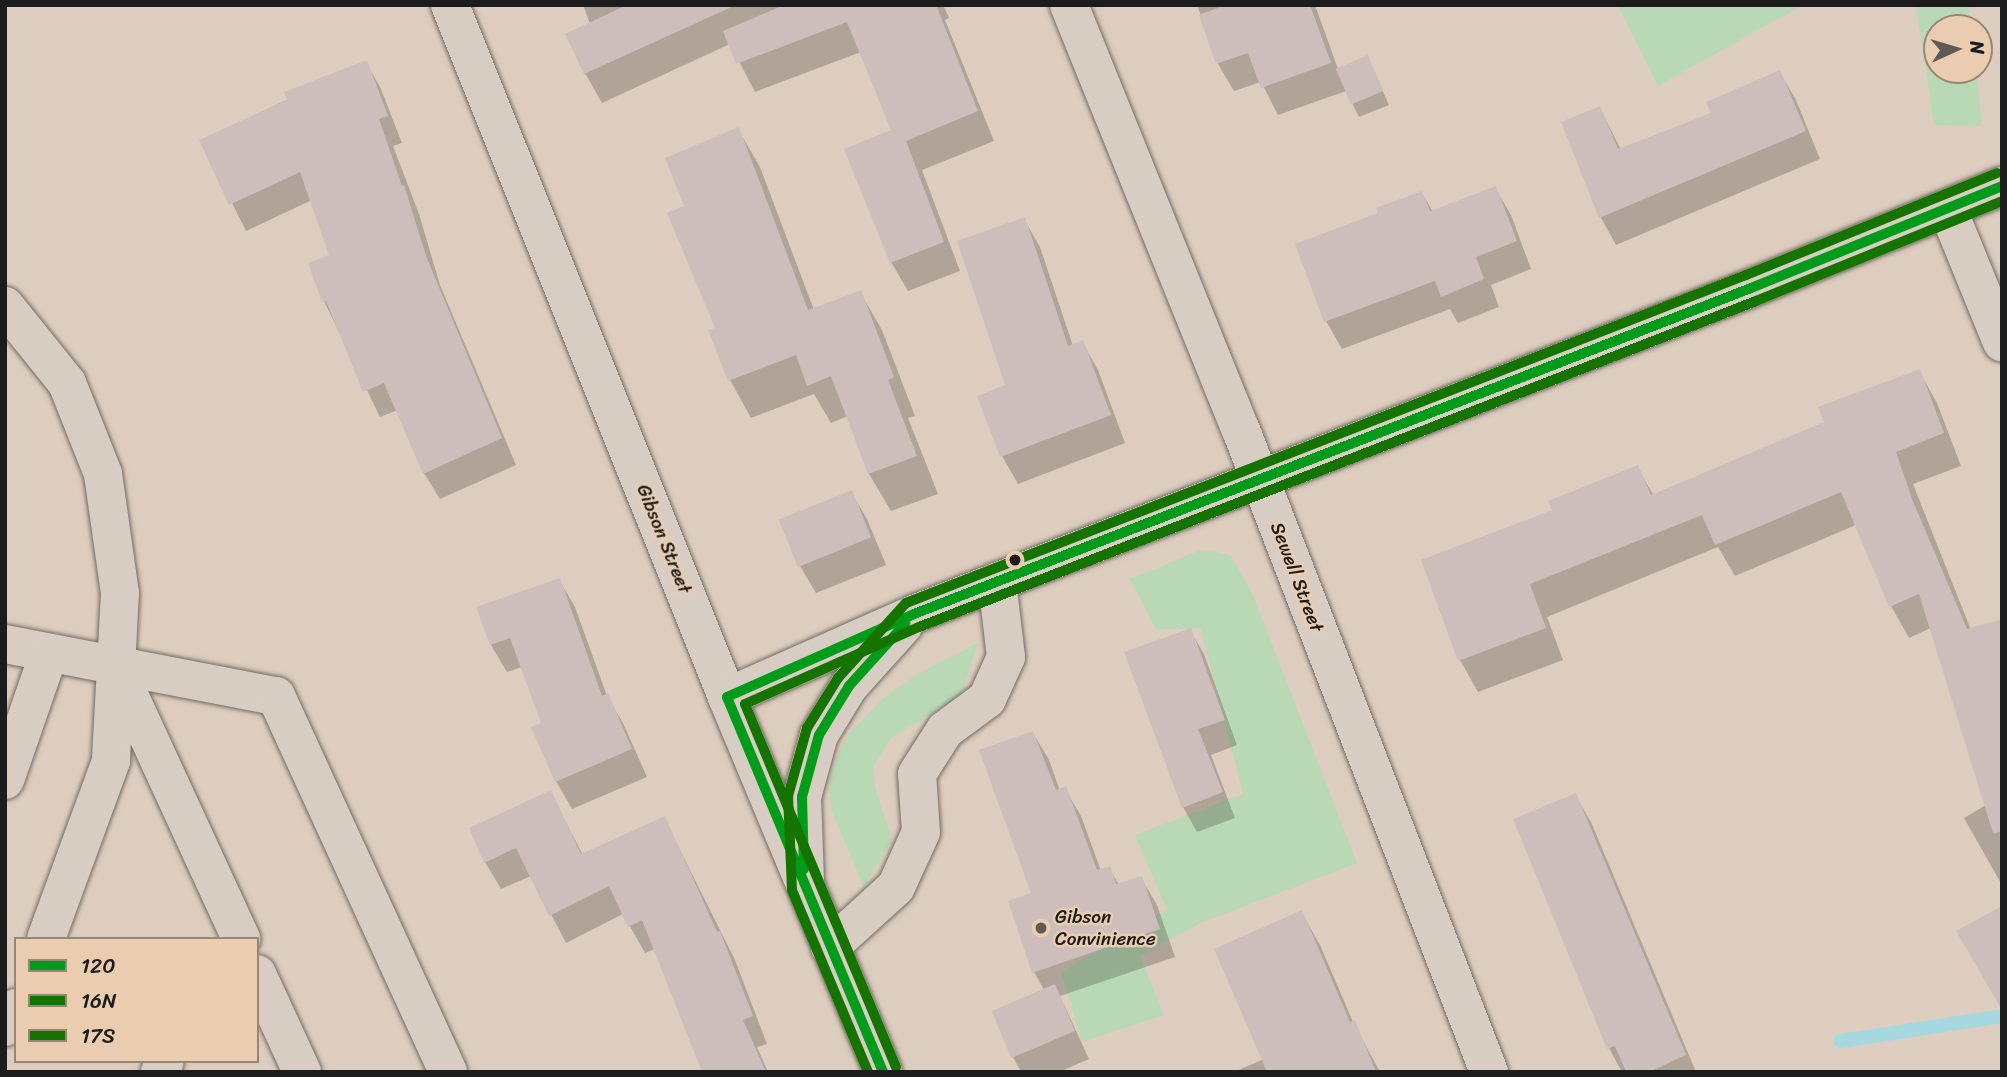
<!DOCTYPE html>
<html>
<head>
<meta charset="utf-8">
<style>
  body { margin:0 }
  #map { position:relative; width:2007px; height:1077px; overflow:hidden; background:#ddcdbe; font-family:Sriracha,sans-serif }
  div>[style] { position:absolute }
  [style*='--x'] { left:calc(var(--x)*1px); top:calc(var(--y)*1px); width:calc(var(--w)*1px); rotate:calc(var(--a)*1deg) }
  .green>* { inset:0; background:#b9d8b5 }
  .shadow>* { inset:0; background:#0003 }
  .stream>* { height:14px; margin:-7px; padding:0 7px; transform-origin:7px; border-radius:7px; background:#a6d8e0 }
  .building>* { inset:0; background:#cdbebc; transform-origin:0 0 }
  .roads { filter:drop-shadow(0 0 2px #736c65) drop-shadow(0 0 2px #736c65) }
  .minor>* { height:38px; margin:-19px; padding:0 19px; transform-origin:19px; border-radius:19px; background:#d8cdc3 }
  .major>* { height:38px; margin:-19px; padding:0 19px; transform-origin:19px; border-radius:19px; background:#d8cdc3 }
  .bus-1>* { height:10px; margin:-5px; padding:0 5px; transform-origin:5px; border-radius:5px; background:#039c1a }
  .bus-2>* { height:10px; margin:-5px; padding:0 5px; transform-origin:5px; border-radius:5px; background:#157400 }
  .bus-3>* { height:10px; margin:-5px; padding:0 5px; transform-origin:5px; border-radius:5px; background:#157400 }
  .dots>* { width:19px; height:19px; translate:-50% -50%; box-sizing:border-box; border:4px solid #eacdb1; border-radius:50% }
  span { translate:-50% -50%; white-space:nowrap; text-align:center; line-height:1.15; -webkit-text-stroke:5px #eacdb1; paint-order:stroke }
  .street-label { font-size:19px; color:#1c1c1c }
  .poi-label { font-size:19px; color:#1c1c1c }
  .left { translate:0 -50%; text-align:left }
  .frame { position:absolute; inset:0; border:7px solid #1c1c1c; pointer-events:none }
  .legend { position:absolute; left:14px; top:937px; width:245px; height:126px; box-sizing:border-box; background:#eacdb1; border:2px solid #988675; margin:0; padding:9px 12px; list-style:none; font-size:21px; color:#1c1c1c }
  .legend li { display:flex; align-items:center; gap:14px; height:35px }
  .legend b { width:35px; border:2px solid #988675 }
  .north { position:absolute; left:1923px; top:14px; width:70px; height:70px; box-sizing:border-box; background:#eacdb1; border:2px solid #988675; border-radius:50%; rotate:86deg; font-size:19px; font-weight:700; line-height:28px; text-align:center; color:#1c1c1c }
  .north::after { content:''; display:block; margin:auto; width:24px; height:32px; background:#605a55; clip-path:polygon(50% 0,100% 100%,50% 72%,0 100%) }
</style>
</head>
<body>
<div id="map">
  <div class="green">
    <i style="clip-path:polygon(1618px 5px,1803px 5px,1658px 86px)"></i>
    <i style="clip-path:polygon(1916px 5px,1969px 5px,1971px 28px,1937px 28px,1937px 70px,1976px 70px,1982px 126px,1934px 125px)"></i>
    <i style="clip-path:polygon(1198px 551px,1215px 551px,1231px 556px,1252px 593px,1357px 863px,1201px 923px,1140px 956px,1164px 1015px,1082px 1042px,1061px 972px,1167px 910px,1135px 835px,1243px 794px,1201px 629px,1156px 629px,1130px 579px)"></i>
    <i style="clip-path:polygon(978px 643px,961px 696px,892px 737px,873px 766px,875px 788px,892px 839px,864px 887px,831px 809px,829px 782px,840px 749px,853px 729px,882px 699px,918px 674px)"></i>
  </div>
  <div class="shadow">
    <i style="clip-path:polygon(583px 5px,943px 5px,949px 18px,945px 20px,994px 141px,922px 170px,960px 271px,908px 291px,891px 262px,893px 131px,861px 52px,755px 92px,730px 44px,602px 103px,585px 73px,590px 24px)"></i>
    <i style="clip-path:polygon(1197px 5px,1315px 5px,1338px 69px,1368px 57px,1389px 105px,1359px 117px,1346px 91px,1278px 115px,1261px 82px,1234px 91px,1218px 64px)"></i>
    <i style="clip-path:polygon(366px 62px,381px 89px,402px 143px,393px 146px,419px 214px,440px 285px,516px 465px,440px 499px,424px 473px,398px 410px,380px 417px,324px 301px,331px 256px,312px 200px,246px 231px,201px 141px)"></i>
    <i style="clip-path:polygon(1780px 73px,1796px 100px,1820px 159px,1616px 245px,1601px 218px,1563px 123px,1600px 108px,1621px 150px,1713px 114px)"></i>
    <i style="clip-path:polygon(738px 129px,760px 167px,814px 310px,860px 292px,882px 330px,915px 416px,908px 418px,938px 494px,891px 511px,869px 474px,848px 416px,831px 423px,814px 394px,751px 418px,730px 380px,686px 207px)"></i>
    <i style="clip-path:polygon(1495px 188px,1511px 215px,1531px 269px,1491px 285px,1499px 307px,1458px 323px,1450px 309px,1342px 349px,1326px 321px,1298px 245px,1380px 214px,1422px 193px,1433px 212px)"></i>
    <i style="clip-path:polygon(1024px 219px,1040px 247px,1073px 346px,1082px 342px,1098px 370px,1125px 443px,1018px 484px,1002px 456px)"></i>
    <i style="clip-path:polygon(1919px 371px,1937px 403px,1961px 466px,1913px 484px,1971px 630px,2002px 633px,2002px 885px,1964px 818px,1986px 805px,1931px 628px,1909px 638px,1891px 606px,1856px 525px,1735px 576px,1718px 547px,1547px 617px,1563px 660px,1478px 692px,1460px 660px,1423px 561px,1554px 511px,1637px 467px,1654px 496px,1826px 423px)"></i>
    <i style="clip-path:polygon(851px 492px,867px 519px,886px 565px,816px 593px,800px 566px)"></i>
    <i style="clip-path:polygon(559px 580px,575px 607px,607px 696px,623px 723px,647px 777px,572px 809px,556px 781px,534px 728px,543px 724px,522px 667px,507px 672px,491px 645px,478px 608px)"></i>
    <i style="clip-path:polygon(1190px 630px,1204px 654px,1237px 745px,1211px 755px,1235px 818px,1197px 832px,1183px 807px)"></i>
    <i style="clip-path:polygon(1033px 733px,1049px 760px,1060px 791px,1065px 789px,1081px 816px,1101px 871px,1109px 868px,1119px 885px,1141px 878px,1157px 905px,1175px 957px,1060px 996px,1089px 1059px,1059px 1072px,1021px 1072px,1013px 1057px,1044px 990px,1034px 972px)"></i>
    <i style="clip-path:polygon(550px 792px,583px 855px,664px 818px,735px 960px,767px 1044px,757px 1047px,768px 1072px,704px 1072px,655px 949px,645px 953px,623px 914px,566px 943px,531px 876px,501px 889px,485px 862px)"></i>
    <i style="clip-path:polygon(1575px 795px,1591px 822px,1696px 1072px,1622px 1072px,1609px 1048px)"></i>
    <i style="clip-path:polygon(1301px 912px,1320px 945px,1353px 1022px,1380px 1072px,1234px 1072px,1264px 1059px)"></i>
  </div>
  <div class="stream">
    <i style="--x:1841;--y:1041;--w:163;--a:-8.8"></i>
  </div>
  <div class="building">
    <i style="clip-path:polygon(627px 5px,736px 5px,584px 74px,565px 34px)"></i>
    <i style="clip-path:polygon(784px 5px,936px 5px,978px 111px,906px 141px,944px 242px,890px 263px,844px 149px,891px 130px,847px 22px,736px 64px,723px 31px)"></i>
    <i style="clip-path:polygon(1226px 5px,1310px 5px,1331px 63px,1261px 88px,1248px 53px,1216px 64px,1199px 15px)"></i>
    <i style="left:1368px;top:55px;width:39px;height:35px;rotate:67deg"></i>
    <i style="clip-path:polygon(367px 60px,388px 116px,379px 119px,402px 186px,404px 185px,426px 256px,502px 438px,423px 474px,384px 383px,363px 392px,326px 301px,322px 302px,308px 263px,329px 255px,300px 172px,229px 205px,199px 140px,287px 100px,284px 92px)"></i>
    <i style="clip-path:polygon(1780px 70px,1806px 131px,1599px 218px,1561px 122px,1600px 106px,1618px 149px,1711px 113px,1706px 102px)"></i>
    <i style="clip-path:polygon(739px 127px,808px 310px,861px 290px,894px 377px,888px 380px,917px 456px,868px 474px,831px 376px,807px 386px,796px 355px,728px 381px,708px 330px,715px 328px,667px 213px,684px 206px,665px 158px)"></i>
    <i style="clip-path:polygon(1496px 186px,1517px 241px,1476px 257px,1484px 279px,1441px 297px,1435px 281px,1324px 322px,1295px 244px,1378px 213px,1376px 208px,1422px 191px,1430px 211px)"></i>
    <i style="clip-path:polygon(1025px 217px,1068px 346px,1083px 340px,1111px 415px,1000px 457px,977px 396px,1005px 385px,957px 241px)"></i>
    <i style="clip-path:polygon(1920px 369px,1944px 433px,1896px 452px,1912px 499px,1967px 629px,2002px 619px,2002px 832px,1993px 833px,1919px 594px,1889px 607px,1841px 492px,1715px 545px,1702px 515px,1530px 584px,1546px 628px,1458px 661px,1421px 560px,1552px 510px,1548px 501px,1638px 465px,1651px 495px,1824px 422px,1818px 407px)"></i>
    <i style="left:852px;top:490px;width:51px;height:79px;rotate:68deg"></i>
    <i style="clip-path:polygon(560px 578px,602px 696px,608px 693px,632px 749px,555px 782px,531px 727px,541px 723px,510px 638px,490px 645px,476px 607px)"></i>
    <i style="clip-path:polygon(1191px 628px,1225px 720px,1198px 729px,1223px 792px,1182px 808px,1124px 652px)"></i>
    <i style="clip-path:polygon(1033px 731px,1056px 790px,1066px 786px,1097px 870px,1110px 866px,1116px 884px,1142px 876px,1160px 929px,1032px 973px,1008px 901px,1031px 893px,979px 750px)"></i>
    <i style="clip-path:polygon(551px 790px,581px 854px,665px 816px,717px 932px,720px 931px,753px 1016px,743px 1020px,766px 1072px,702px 1072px,642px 920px,628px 927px,609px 886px,549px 916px,516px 848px,484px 863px,469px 828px)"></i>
    <i style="clip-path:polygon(1576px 793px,1686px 1055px,1649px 1072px,1626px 1072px,1615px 1046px,1607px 1049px,1513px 819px)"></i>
    <i style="clip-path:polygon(2002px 906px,2002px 1010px,1956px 931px)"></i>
    <i style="clip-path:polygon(1302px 910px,1350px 1022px,1355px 1020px,1376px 1072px,1267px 1072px,1214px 949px)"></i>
    <i style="left:1055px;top:984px;width:51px;height:69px;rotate:67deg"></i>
  </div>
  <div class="roads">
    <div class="minor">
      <i style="--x:1069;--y:5;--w:458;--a:68"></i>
      <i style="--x:1241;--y:430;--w:688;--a:68.88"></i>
      <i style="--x:1948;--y:210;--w:143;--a:67.8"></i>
      <i style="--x:5;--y:306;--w:99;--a:51.2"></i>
      <i style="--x:67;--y:383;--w:98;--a:68.4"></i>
      <i style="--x:103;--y:474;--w:120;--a:81.9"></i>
      <i style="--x:120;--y:593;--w:168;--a:93.1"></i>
      <i style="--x:111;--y:761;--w:189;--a:110.1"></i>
      <i style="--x:5;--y:644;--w:276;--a:10.9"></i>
      <i style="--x:276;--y:696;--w:413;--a:65.4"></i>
      <i style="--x:118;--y:671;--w:295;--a:65.3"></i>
      <i style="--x:727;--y:697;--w:205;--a:-23.9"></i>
      <i style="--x:914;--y:614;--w:898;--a:-21.28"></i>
      <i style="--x:1751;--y:288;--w:271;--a:-22.1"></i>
      <i style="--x:5;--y:780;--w:134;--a:-70.9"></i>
      <i style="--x:805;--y:881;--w:84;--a:-92"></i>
      <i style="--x:802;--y:797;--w:64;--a:-74.7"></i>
      <i style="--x:819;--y:735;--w:57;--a:-58.5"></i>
      <i style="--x:849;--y:686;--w:81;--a:-48"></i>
      <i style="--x:830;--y:947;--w:89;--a:-42.3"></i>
      <i style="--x:896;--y:887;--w:60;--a:-65.6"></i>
      <i style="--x:921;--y:832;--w:58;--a:-93.9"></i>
      <i style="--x:917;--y:774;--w:52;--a:-57.5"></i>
      <i style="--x:945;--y:730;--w:52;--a:-36.4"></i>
      <i style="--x:987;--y:699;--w:46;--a:-65.7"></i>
      <i style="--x:1006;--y:657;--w:76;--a:-96.8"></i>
      <i style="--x:257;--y:974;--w:108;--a:65.3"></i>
      <i style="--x:5;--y:1027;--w:22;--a:-60"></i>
      <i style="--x:160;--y:1072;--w:12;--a:-66"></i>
    </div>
    <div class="major">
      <i style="--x:450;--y:5;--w:745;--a:68.18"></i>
      <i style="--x:727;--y:697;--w:406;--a:67.4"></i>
    </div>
  </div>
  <div class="bus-1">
    <i style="--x:804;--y:869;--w:72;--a:-91.6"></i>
    <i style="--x:802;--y:797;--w:64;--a:-74.7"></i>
    <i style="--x:819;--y:735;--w:57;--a:-58.5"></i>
    <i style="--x:849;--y:686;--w:84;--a:-47.9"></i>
    <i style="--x:883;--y:1072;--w:406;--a:-112.6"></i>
    <i style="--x:727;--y:697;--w:205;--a:-23.9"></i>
    <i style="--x:914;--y:614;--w:898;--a:-21.28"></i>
    <i style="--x:1751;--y:288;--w:271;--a:-22.1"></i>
  </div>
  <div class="bus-2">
    <i style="--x:896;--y:1067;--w:393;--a:-112.6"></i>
    <i style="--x:745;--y:704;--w:190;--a:-23.9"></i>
    <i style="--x:919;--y:627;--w:898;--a:-21.28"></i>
    <i style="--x:1756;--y:301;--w:266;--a:-22.1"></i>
  </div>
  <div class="bus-3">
    <i style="--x:868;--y:1072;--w:197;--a:-112.7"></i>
    <i style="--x:792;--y:890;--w:94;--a:-92.4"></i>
    <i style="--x:788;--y:796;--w:71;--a:-74.4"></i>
    <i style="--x:807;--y:728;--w:59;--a:-58.2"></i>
    <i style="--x:838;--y:678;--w:101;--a:-47.8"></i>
    <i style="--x:906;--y:603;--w:902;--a:-21.33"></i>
    <i style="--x:1746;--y:275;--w:271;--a:-22.1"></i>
  </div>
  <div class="dots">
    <i style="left:1015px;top:560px;background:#1c1c1c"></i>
    <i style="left:1041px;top:928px;background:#605a55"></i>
  </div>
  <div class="street-label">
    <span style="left:664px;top:539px;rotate:68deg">Gibson Street</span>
    <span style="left:1297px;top:577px;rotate:69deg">Sewell Street</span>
  </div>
  <div class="poi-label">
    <span class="left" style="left:1055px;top:928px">Gibson<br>Convinience</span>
  </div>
  <div class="frame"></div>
  <ul class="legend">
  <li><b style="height:9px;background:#039c1a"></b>120</li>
  <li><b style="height:9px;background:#157400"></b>16N</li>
  <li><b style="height:9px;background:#157400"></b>17S</li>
  </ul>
  <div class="north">N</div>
</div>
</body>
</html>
